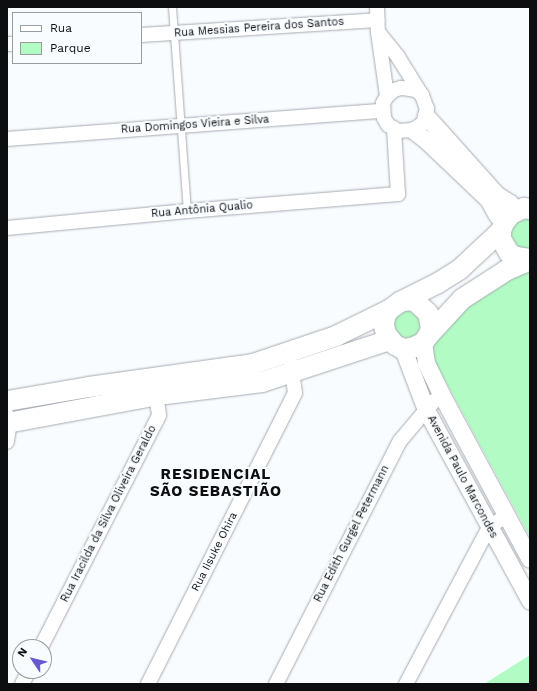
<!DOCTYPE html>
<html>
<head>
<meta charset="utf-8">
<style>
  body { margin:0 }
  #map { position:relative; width:537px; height:691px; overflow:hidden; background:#f9fcff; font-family:"Work Sans",sans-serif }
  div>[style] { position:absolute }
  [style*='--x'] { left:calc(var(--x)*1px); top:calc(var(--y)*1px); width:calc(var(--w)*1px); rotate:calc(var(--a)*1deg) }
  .green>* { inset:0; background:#b3fbc4 }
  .round { border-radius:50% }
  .roads { filter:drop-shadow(0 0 1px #a6abb2) drop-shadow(0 0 1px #a6abb2) }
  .service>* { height:7px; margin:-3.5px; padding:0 3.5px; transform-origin:3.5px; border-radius:3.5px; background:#fff }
  .minor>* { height:14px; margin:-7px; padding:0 7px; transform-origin:7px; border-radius:7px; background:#fff }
  .tertiary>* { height:17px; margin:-8.5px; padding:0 8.5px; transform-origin:8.5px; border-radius:8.5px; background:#fff }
  .secondary>* { height:20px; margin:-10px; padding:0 10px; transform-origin:10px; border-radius:10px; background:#fff }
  span { translate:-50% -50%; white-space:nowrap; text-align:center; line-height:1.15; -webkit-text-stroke:4px #f9fcff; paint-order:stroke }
  .street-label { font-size:11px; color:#0c0e10 }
  .district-label { font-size:15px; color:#0c0e10; font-weight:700; letter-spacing:1px }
  .frame { position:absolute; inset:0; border:8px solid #0c0e10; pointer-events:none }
  .legend { position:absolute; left:12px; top:12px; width:130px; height:52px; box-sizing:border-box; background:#f9fcff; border:1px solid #9a9d9f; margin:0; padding:5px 7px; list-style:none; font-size:12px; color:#0c0e10 }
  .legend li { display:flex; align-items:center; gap:8px; height:20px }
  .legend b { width:20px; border:1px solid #9a9d9f }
  .north { position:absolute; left:12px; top:639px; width:40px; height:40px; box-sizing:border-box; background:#f9fcff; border:1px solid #9a9d9f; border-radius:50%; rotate:305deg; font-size:11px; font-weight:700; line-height:16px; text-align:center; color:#0c0e10 }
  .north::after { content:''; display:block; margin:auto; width:14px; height:18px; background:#6757d0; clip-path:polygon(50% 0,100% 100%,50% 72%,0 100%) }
</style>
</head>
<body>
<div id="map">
  <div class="green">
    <i style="clip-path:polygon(530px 217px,530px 248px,522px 249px,512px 242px,510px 229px,517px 219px)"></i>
    <i style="clip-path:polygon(530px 265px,530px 537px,433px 358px,434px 338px,458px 308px)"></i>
    <i class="round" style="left:393px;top:310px;width:28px;height:28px"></i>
    <i style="clip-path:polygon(530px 655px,530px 684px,484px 684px)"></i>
  </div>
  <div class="roads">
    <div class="service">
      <i style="--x:172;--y:7;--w:205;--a:85.8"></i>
    </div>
    <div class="minor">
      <i style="--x:377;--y:7;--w:25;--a:88"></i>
      <i style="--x:378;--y:32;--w:65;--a:82"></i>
      <i style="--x:387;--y:96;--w:8;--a:120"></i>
      <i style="--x:383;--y:103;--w:15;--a:86"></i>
      <i style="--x:384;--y:118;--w:8;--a:60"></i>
      <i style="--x:388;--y:125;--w:12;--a:31"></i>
      <i style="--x:398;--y:131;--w:15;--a:-4"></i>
      <i style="--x:413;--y:130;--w:12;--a:-35"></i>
      <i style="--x:423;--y:123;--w:15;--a:-74"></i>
      <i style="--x:427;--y:109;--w:15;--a:-110"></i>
      <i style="--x:422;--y:95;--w:8;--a:-140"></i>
      <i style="--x:416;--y:90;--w:15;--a:-172"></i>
      <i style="--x:401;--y:88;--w:7;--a:164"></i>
      <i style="--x:394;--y:90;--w:9;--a:139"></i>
      <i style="--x:378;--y:32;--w:32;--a:51"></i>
      <i style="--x:398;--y:57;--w:44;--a:58.1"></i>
      <i style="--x:141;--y:35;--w:237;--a:-3.6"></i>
      <i style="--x:7;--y:44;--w:6;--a:0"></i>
      <i style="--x:7;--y:139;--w:376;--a:-4.3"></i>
      <i style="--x:7;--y:228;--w:181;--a:-5.4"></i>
      <i style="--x:187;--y:211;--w:212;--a:-4.6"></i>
      <i style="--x:398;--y:194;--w:66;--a:-93.5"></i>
      <i style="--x:7;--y:415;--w:8;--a:67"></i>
      <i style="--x:10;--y:422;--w:20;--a:99"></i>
      <i style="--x:41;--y:647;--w:260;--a:-63"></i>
      <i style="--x:159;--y:415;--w:29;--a:-98"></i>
      <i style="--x:22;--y:684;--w:15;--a:-62"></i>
      <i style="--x:148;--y:684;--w:326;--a:-63.2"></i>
      <i style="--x:295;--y:393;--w:29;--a:-98"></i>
      <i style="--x:276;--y:684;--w:273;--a:-63"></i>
      <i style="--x:400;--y:441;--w:40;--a:-50"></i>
      <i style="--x:426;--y:410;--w:22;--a:-47"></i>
      <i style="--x:406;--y:684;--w:178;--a:-62.1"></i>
      <i style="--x:489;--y:527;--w:20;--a:-33"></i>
    </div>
    <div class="tertiary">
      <i style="--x:426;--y:116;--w:106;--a:48.1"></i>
      <i style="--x:497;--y:195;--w:15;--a:32"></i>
      <i style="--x:510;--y:203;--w:10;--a:53"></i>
      <i style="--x:413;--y:130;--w:16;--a:38"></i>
      <i style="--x:426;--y:140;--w:86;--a:43.6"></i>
      <i style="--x:488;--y:199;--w:18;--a:61"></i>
      <i style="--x:497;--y:215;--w:11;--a:49"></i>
      <i style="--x:423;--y:343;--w:20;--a:81"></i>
      <i style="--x:426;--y:363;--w:34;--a:64"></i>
      <i style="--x:441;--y:394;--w:187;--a:61.7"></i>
      <i style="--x:403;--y:349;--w:65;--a:69.3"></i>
      <i style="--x:426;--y:410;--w:217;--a:61.4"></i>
    </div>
    <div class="secondary">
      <i style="--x:530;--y:209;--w:6;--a:-171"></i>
      <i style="--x:524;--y:208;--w:14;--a:155"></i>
      <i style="--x:511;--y:214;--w:11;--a:128"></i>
      <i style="--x:504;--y:223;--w:9;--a:111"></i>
      <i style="--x:501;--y:231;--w:8;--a:90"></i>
      <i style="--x:501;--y:239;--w:16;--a:60"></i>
      <i style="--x:509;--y:253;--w:8;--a:30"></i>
      <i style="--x:516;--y:257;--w:14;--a:8"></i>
      <i style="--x:400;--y:302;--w:42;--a:-26.6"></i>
      <i style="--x:438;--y:283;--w:25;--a:-32"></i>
      <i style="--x:459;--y:270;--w:57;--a:-42.9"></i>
      <i style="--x:428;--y:336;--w:50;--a:-47.4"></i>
      <i style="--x:462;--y:299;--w:54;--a:-32.8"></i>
      <i style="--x:507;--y:270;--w:25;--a:-23"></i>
      <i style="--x:7;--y:401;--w:83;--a:-9.7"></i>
      <i style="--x:89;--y:387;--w:166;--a:-8"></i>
      <i style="--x:253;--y:364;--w:88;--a:-18.6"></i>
      <i style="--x:336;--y:336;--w:59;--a:-26.1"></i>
      <i style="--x:389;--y:310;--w:14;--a:-36"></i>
      <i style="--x:400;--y:302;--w:9;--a:-13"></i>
      <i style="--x:409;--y:300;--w:7;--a:16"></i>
      <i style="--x:416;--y:302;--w:16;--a:43"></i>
      <i style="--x:428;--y:313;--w:16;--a:79"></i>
      <i style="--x:431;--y:329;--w:8;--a:113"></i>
      <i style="--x:428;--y:336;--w:9;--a:126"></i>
      <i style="--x:423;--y:343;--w:12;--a:156"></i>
      <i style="--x:412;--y:348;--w:9;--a:174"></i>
      <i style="--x:403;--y:349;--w:9;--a:-153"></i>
      <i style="--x:395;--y:345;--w:14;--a:-129"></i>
      <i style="--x:386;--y:334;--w:9;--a:-103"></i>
      <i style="--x:384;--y:325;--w:8;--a:-83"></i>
      <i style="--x:385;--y:317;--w:8;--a:-60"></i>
      <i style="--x:7;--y:423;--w:154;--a:-10.5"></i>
      <i style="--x:158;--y:395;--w:105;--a:-7.1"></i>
      <i style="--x:262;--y:382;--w:135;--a:-18.2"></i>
    </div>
  </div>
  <div class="street-label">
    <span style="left:259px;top:28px;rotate:-4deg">Rua Messias Pereira dos Santos</span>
    <span style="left:195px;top:125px;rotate:-4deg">Rua Domingos Vieira e Silva</span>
    <span style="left:202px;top:210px;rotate:-5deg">Rua Antônia Qualio</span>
    <span style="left:462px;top:477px;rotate:62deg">Avenida Paulo Marcondes</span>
    <span style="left:109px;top:514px;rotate:-63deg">Rua Iracilda da Silva Oliveira Geraldo</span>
    <span style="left:352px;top:534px;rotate:-63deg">Rua Edith Gurgel Petermann</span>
    <span style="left:215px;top:552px;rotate:-63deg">Rua Iisuke Ohira</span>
  </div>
  <div class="district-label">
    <span style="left:216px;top:483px">RESIDENCIAL<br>SÃO SEBASTIÃO</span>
  </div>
  <div class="frame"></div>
  <ul class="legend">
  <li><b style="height:5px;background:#fff"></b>Rua</li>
  <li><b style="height:11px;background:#b3fbc4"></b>Parque</li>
  </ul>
  <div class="north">N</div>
</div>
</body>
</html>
